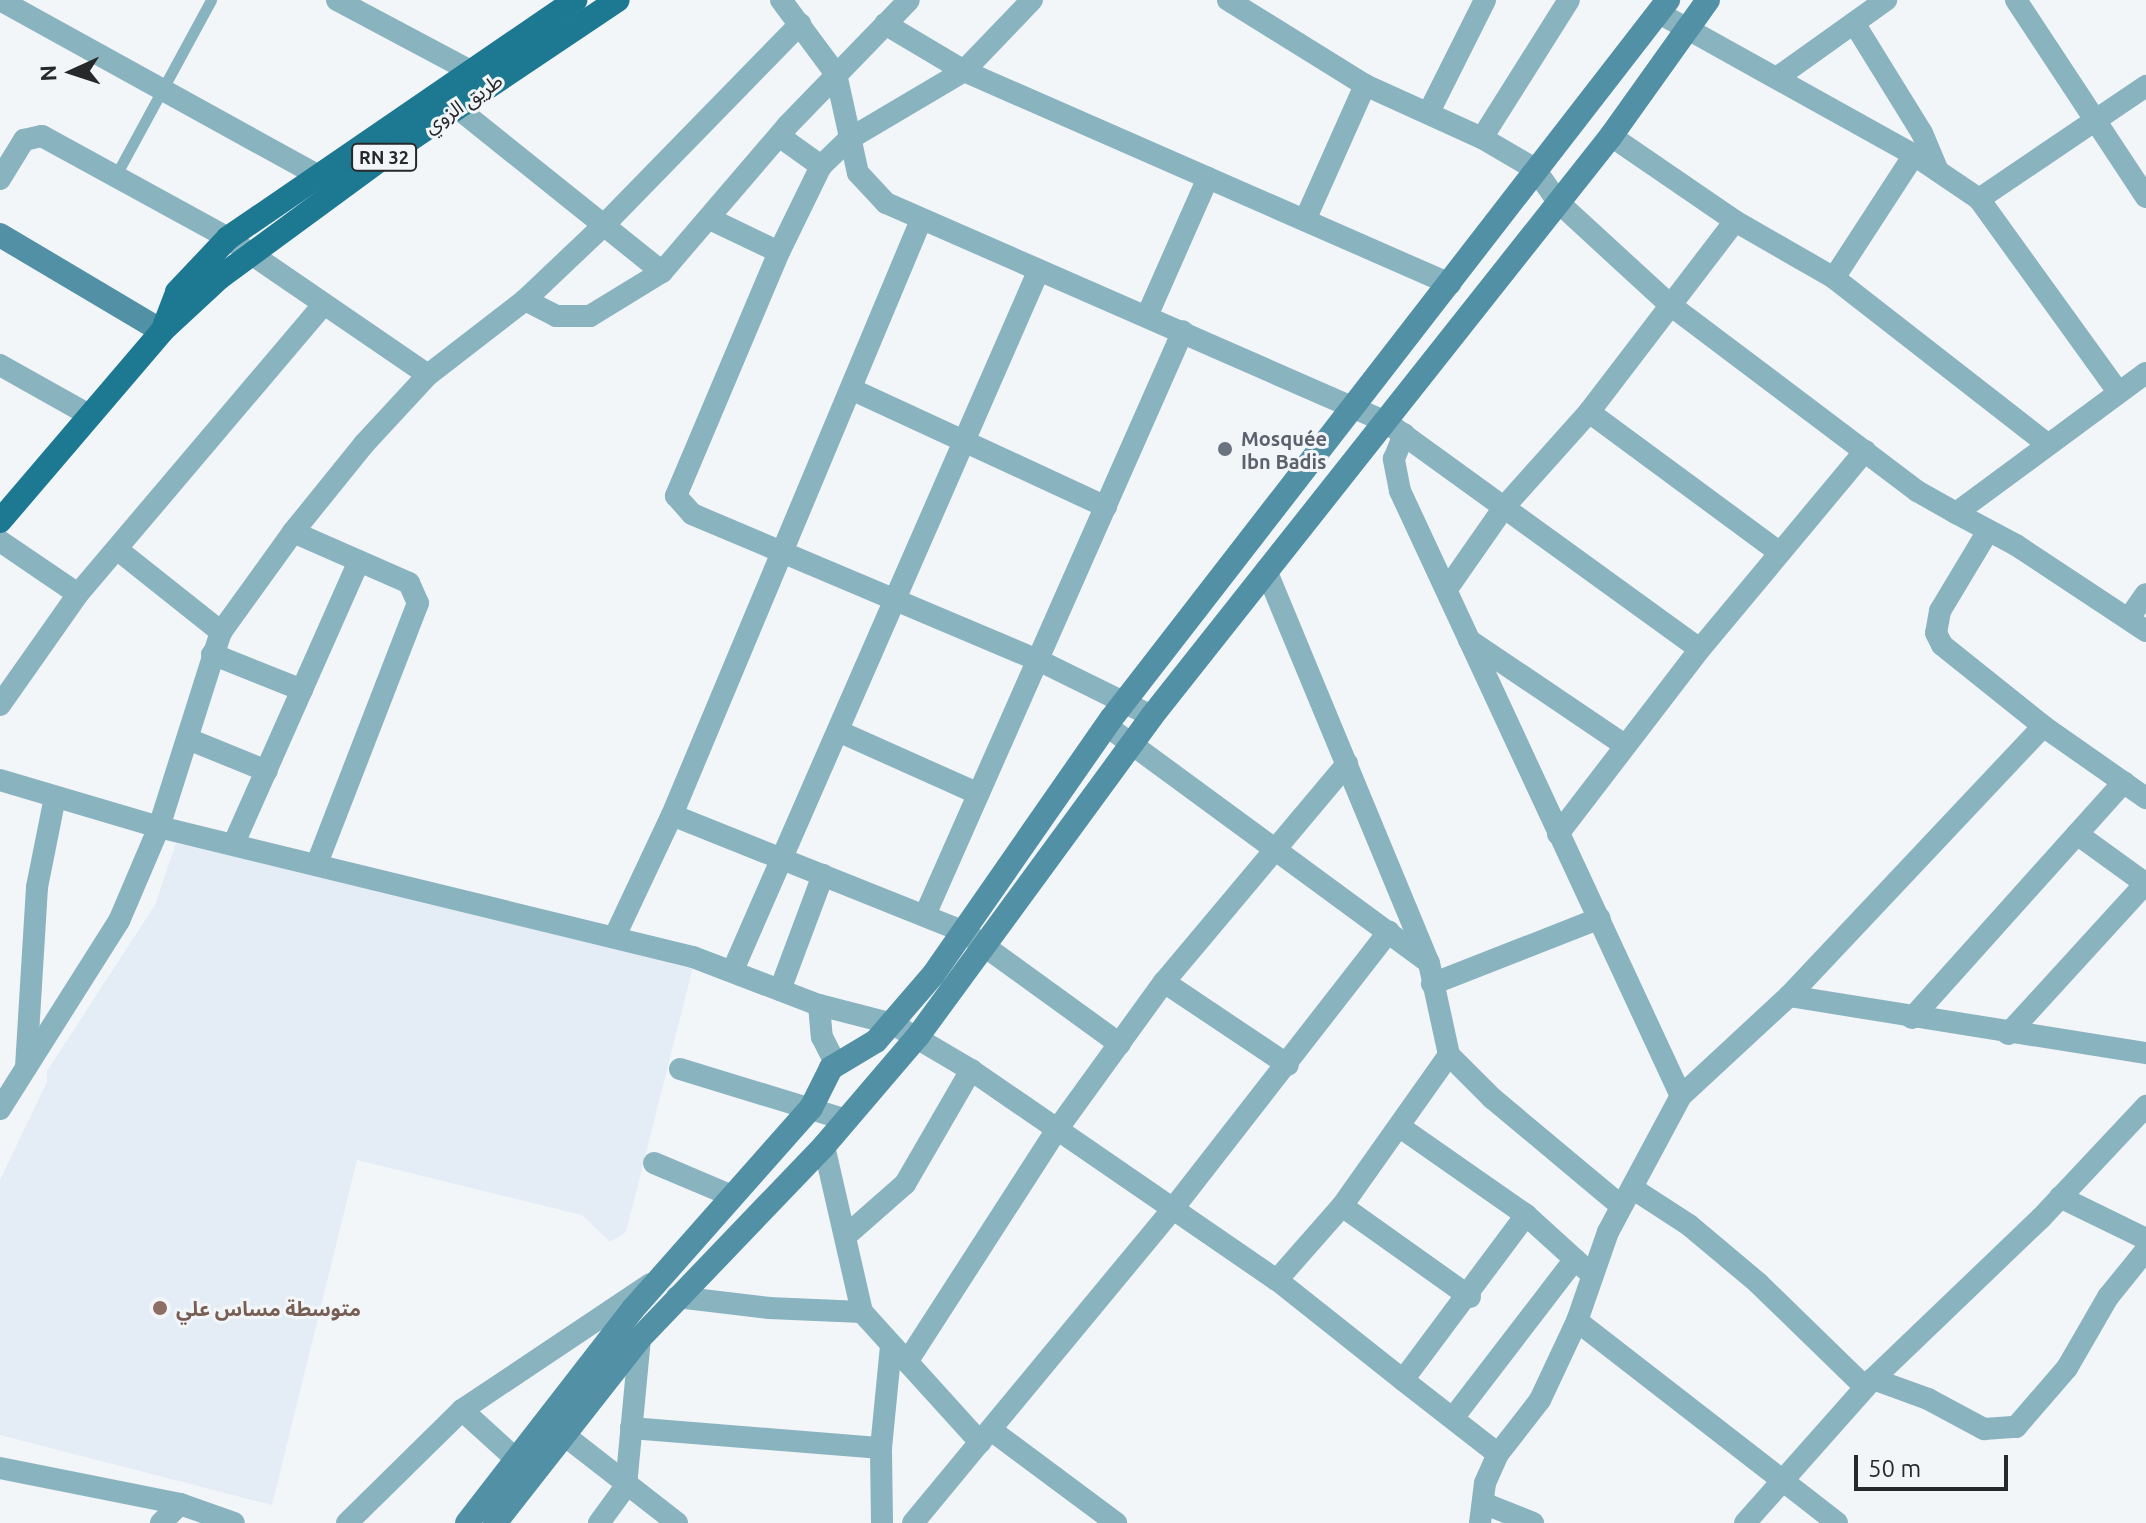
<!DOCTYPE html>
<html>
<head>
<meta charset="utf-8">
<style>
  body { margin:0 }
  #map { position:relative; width:2146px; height:1523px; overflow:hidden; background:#f3f6f9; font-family:Ubuntu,"Noto Sans Arabic",sans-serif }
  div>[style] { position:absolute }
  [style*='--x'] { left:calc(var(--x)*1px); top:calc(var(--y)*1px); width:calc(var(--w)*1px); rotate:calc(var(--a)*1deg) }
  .built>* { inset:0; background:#e4edf6 }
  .lane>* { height:11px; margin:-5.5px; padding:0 5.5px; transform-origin:5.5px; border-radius:5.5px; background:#8ab3c0 }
  .street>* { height:22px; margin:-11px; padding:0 11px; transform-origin:11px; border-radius:11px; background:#8ab3c0 }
  .secondary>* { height:24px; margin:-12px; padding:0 12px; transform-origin:12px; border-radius:12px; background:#5291a5 }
  .primary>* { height:24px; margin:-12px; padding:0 12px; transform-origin:12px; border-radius:12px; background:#1d7992 }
  .dots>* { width:22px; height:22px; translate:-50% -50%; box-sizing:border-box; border:4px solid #f3f6f9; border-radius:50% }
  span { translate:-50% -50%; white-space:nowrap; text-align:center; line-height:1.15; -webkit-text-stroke:6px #f3f6f9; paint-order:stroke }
  .shield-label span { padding:2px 6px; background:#f3f6f9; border:2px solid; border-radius:6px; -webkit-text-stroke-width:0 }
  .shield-label { font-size:18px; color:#272829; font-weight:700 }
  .street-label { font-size:20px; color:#272829 }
  .worship-label { font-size:20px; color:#5b616d; font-weight:700 }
  .left { translate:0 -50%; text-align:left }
  .education-label { font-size:20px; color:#785e54; font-weight:700 }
  .north { position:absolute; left:32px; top:32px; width:80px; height:80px; -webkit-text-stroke:6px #f3f6f9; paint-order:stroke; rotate:267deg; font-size:22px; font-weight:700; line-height:32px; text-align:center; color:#272829 }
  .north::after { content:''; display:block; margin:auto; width:28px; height:36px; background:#272829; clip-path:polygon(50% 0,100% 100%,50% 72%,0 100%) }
  .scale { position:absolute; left:1854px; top:1455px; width:154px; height:36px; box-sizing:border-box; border:4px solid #272829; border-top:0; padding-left:10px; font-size:24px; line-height:28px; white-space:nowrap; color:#272829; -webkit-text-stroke:6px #f3f6f9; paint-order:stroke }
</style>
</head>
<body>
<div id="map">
  <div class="built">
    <i style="clip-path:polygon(176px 843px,694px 963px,626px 1232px,610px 1242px,582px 1215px,357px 1160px,272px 1505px,0 1435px,0 1180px,47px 1082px,47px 1071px,155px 905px)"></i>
  </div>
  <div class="lane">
    <i style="--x:116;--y:175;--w:199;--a:-61.5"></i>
  </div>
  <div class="street">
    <i style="--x:0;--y:0;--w:379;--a:28.9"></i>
    <i style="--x:337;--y:0;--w:166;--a:28"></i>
    <i style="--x:781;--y:0;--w:92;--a:53.4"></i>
    <i style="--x:836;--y:74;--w:101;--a:77.5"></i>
    <i style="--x:858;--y:173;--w:41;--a:47"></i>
    <i style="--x:886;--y:203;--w:546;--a:23.65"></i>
    <i style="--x:1386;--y:422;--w:387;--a:35.9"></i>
    <i style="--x:1032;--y:0;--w:98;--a:133.8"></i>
    <i style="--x:964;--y:71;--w:134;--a:149.4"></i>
    <i style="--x:849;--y:139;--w:39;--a:136"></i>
    <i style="--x:821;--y:166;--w:96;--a:116"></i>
    <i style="--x:779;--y:252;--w:265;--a:112.9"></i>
    <i style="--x:676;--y:496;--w:24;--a:48"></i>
    <i style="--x:692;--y:514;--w:376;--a:22.9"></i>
    <i style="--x:1038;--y:660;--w:127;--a:26.2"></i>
    <i style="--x:1228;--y:0;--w:161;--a:31.8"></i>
    <i style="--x:1365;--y:85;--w:128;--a:24.4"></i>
    <i style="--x:1482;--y:138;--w:61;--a:30.3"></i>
    <i style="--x:1535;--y:169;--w:40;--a:55.1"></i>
    <i style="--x:1558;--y:202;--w:151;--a:42.6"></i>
    <i style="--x:1669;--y:304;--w:311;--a:37"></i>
    <i style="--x:1917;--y:491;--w:45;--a:29.4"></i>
    <i style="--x:1956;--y:513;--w:236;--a:-36.4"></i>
    <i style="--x:2016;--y:0;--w:236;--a:56.6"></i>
    <i style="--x:1659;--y:13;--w:292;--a:29.1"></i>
    <i style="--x:1914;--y:155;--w:78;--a:34.1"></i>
    <i style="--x:1979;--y:199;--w:238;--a:54.2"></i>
    <i style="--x:1854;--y:23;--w:129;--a:58.3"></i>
    <i style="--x:1922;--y:133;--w:41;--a:67.2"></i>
    <i style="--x:885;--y:24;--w:92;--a:30.7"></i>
    <i style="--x:964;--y:71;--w:531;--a:23.67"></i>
    <i style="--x:1778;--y:77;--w:133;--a:-35.5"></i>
    <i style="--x:445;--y:98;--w:278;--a:38.7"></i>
    <i style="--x:1429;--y:112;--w:125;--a:-63.4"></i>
    <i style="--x:779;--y:136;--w:52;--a:35.5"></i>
    <i style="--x:1611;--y:136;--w:150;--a:34.4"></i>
    <i style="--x:1735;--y:221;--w:114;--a:29.9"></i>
    <i style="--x:1834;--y:278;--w:270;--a:37.9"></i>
    <i style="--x:1482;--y:138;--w:163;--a:-57.8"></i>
    <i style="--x:0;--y:179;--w:46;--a:-58.4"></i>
    <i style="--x:24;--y:140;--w:18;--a:-13"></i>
    <i style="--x:42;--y:136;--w:212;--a:28.7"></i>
    <i style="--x:228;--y:238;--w:242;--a:34.4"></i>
    <i style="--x:1979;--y:199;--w:202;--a:-34.1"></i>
    <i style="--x:710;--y:219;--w:76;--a:25.6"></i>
    <i style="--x:1305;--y:220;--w:148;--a:-66"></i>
    <i style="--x:1834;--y:278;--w:147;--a:-57"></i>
    <i style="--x:525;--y:300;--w:35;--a:27"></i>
    <i style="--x:556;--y:316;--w:34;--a:0"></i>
    <i style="--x:590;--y:316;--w:84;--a:-31.4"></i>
    <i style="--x:662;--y:272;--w:192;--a:-49.4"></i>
    <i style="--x:787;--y:126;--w:175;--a:-45.9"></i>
    <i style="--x:1147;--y:316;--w:151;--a:-66.2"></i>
    <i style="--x:0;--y:365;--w:104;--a:29.3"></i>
    <i style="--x:851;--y:389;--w:281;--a:24.8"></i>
    <i style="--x:1589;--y:412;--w:237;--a:36.4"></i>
    <i style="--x:1956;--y:513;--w:68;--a:28.1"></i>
    <i style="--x:2016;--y:545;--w:156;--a:33.5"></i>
    <i style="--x:1988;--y:531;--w:93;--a:121"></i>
    <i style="--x:1940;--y:611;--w:22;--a:100"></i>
    <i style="--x:1936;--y:633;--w:13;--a:63"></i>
    <i style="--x:1942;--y:645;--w:129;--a:38.7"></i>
    <i style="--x:293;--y:532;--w:127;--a:23.7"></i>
    <i style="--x:409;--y:583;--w:22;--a:66"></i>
    <i style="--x:418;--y:603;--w:279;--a:111.2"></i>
    <i style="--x:0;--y:541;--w:94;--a:34.2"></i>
    <i style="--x:118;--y:550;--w:132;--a:38.5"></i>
    <i style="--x:1266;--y:570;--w:425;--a:67.5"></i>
    <i style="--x:1429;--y:963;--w:94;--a:77.7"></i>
    <i style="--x:1449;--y:1055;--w:61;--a:45"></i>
    <i style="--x:1492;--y:1098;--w:168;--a:39.9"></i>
    <i style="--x:1447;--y:589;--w:101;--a:-55.1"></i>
    <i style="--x:1505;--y:506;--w:126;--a:-48.2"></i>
    <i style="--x:1589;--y:412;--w:240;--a:-52.6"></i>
    <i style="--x:2129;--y:618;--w:29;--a:-55"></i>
    <i style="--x:1469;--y:640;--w:186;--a:34"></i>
    <i style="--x:212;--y:654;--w:97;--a:21.8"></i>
    <i style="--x:0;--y:705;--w:136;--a:-54.9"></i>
    <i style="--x:78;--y:594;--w:377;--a:-49.7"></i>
    <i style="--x:1107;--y:726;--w:398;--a:36.3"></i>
    <i style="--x:838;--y:731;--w:154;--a:24.1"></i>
    <i style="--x:188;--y:739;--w:85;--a:22.1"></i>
    <i style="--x:0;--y:780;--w:166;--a:16.5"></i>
    <i style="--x:159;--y:827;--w:550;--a:13.68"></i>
    <i style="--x:693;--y:957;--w:135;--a:20.9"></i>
    <i style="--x:819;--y:1005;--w:76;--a:14.4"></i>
    <i style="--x:893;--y:1024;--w:91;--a:30.5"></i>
    <i style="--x:971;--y:1070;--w:371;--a:34.5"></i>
    <i style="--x:1277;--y:1280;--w:161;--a:38.4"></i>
    <i style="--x:1403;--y:1380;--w:206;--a:-53.3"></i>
    <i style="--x:672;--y:815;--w:315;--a:21.8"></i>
    <i style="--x:965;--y:932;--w:191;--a:35.9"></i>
    <i style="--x:1558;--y:834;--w:233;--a:-52.5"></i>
    <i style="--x:1700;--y:649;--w:258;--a:-50.2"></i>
    <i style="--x:2077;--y:834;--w:85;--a:35.9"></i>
    <i style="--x:234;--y:843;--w:308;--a:-66.1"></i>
    <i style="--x:925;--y:915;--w:638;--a:-66.17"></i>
    <i style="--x:615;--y:936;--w:134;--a:-64.8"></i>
    <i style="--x:672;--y:815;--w:645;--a:-67.29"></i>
    <i style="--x:733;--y:970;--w:762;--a:-66.4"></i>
    <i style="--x:1164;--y:982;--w:149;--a:33.8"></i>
    <i style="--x:1432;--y:984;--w:180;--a:-21.4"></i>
    <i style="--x:780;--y:990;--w:123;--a:-69.5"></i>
    <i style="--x:1789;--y:996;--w:371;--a:-46.7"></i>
    <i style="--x:2043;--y:726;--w:126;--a:35"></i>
    <i style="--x:819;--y:1005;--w:32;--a:85"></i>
    <i style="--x:822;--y:1037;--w:30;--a:63"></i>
    <i style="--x:1912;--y:1018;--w:317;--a:-48.1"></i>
    <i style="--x:2008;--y:1034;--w:203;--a:-47.6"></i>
    <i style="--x:26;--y:1067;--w:180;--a:-86.5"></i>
    <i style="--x:37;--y:887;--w:92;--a:-78.7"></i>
    <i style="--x:680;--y:1069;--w:171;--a:17"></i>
    <i style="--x:1681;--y:1096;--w:147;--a:-42.8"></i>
    <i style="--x:1789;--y:996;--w:362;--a:9.1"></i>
    <i style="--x:0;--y:1109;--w:222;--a:-57.7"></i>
    <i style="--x:119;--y:921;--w:102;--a:-66.9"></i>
    <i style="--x:159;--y:827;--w:205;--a:-72.4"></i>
    <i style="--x:221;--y:632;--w:123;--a:-54.2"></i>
    <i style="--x:293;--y:532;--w:113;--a:-51.1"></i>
    <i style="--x:364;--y:444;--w:94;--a:-47.2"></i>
    <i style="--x:428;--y:375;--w:123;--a:-37.7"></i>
    <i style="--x:525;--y:300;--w:109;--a:-43.5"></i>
    <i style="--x:604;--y:225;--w:281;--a:-45.7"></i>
    <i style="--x:1400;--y:1127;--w:154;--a:34.9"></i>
    <i style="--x:1526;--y:1215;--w:88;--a:42.2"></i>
    <i style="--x:824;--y:1146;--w:170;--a:77.1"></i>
    <i style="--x:862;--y:1312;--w:176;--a:47.8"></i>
    <i style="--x:654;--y:1163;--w:85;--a:22.9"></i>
    <i style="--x:1632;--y:1188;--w:68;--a:33"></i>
    <i style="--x:1689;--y:1225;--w:90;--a:40"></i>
    <i style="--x:1758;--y:1283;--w:149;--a:44.2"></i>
    <i style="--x:2060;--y:1197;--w:96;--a:26"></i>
    <i style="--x:1342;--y:1206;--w:157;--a:35.4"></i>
    <i style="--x:848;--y:1234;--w:76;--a:-41.3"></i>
    <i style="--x:905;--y:1184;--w:132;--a:-59.9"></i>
    <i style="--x:1277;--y:1280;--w:98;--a:-48.7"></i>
    <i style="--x:1342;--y:1206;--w:185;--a:-54.7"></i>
    <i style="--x:677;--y:1297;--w:93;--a:6.8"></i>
    <i style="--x:769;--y:1308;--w:93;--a:2.5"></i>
    <i style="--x:1577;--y:1321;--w:329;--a:37.8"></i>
    <i style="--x:907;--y:1362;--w:275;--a:-57.2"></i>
    <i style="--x:1056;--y:1131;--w:184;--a:-54.1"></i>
    <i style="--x:1164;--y:982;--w:285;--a:-50"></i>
    <i style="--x:1873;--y:1379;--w:59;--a:20"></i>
    <i style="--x:1928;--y:1399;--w:64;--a:28.2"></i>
    <i style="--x:1984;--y:1429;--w:32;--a:-4"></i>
    <i style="--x:2016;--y:1427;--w:78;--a:-49.2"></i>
    <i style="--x:2067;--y:1368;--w:82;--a:-60"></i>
    <i style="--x:2108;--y:1297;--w:60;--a:-51"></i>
    <i style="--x:1403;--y:1380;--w:120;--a:37.9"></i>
    <i style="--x:1498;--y:1454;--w:68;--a:-52.1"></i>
    <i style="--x:1540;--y:1400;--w:87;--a:-64.9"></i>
    <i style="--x:1577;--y:1321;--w:94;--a:-70.8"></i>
    <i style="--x:1608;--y:1232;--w:154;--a:-61.8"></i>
    <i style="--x:1681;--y:1096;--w:667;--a:-114.91"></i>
    <i style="--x:1400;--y:491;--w:33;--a:-101"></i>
    <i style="--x:1394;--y:459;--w:27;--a:-68"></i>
    <i style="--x:462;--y:1410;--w:91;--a:42.3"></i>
    <i style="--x:1453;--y:1418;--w:200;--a:-52.5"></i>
    <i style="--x:550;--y:1424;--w:161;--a:37.9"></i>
    <i style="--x:631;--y:1428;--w:251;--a:4.6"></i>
    <i style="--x:991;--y:1430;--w:156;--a:36.6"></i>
    <i style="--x:0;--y:1468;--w:184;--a:11.3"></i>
    <i style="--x:180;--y:1504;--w:57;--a:19.4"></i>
    <i style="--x:1483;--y:1503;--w:54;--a:21.8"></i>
    <i style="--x:161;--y:1523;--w:27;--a:-45"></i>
    <i style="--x:347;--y:1523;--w:161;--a:-44.5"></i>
    <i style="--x:462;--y:1410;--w:226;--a:-33.8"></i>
    <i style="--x:599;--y:1523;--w:46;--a:-53.9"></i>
    <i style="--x:626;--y:1486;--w:149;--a:-84.6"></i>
    <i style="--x:882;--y:1523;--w:75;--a:-90.8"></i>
    <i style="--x:881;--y:1448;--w:102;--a:-84.4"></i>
    <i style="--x:913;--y:1523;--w:406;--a:-50.4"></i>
    <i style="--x:1172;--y:1210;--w:353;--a:-52.1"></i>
    <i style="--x:1480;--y:1523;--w:40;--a:-82.9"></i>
    <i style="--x:1485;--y:1483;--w:32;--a:-66"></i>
    <i style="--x:1745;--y:1523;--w:193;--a:-48.4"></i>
    <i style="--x:1873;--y:1379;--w:233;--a:-43.8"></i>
    <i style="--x:2041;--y:1218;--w:154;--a:-46.8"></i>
  </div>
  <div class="secondary">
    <i style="--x:0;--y:235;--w:188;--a:30.7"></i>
    <i style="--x:467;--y:1523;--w:271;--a:-52.2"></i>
    <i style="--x:633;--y:1309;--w:268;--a:-48.5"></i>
    <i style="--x:811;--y:1108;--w:45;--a:-63.4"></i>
    <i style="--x:831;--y:1068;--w:52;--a:-31"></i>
    <i style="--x:876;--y:1041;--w:87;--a:-49.2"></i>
    <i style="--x:933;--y:975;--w:312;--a:-55.2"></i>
    <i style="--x:1111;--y:719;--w:910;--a:-52.24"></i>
    <i style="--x:495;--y:1523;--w:235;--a:-51.9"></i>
    <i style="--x:640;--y:1338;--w:266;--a:-46.2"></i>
    <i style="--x:824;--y:1146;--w:145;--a:-49.5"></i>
    <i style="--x:918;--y:1036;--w:396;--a:-53.8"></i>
    <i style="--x:1152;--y:716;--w:740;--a:-51.64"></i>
    <i style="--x:1611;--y:136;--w:167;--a:-54.5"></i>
  </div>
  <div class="primary">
    <i style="--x:165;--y:324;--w:34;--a:-69"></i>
    <i style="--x:177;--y:292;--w:74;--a:-46.6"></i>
    <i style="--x:228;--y:238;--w:421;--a:-34.4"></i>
    <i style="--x:0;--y:521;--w:250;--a:-49.5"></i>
    <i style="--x:162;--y:331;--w:78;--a:-42.9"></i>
    <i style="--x:219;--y:278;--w:201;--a:-36.3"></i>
    <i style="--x:381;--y:159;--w:285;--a:-33.9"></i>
  </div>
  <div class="dots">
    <i style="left:1225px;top:449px;background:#6b7280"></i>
    <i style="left:160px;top:1308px;background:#8d6e63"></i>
  </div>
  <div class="shield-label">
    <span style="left:384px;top:157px">RN 32</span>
  </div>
  <div class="street-label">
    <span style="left:463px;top:103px;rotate:-34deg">طريق الزوي</span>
  </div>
  <div class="worship-label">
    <span class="left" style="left:1241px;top:450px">Mosquée<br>Ibn Badis</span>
  </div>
  <div class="education-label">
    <span class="left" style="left:176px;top:1308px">متوسطة مساس علي</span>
  </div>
  <div class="north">N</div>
  <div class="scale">50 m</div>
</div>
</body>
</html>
